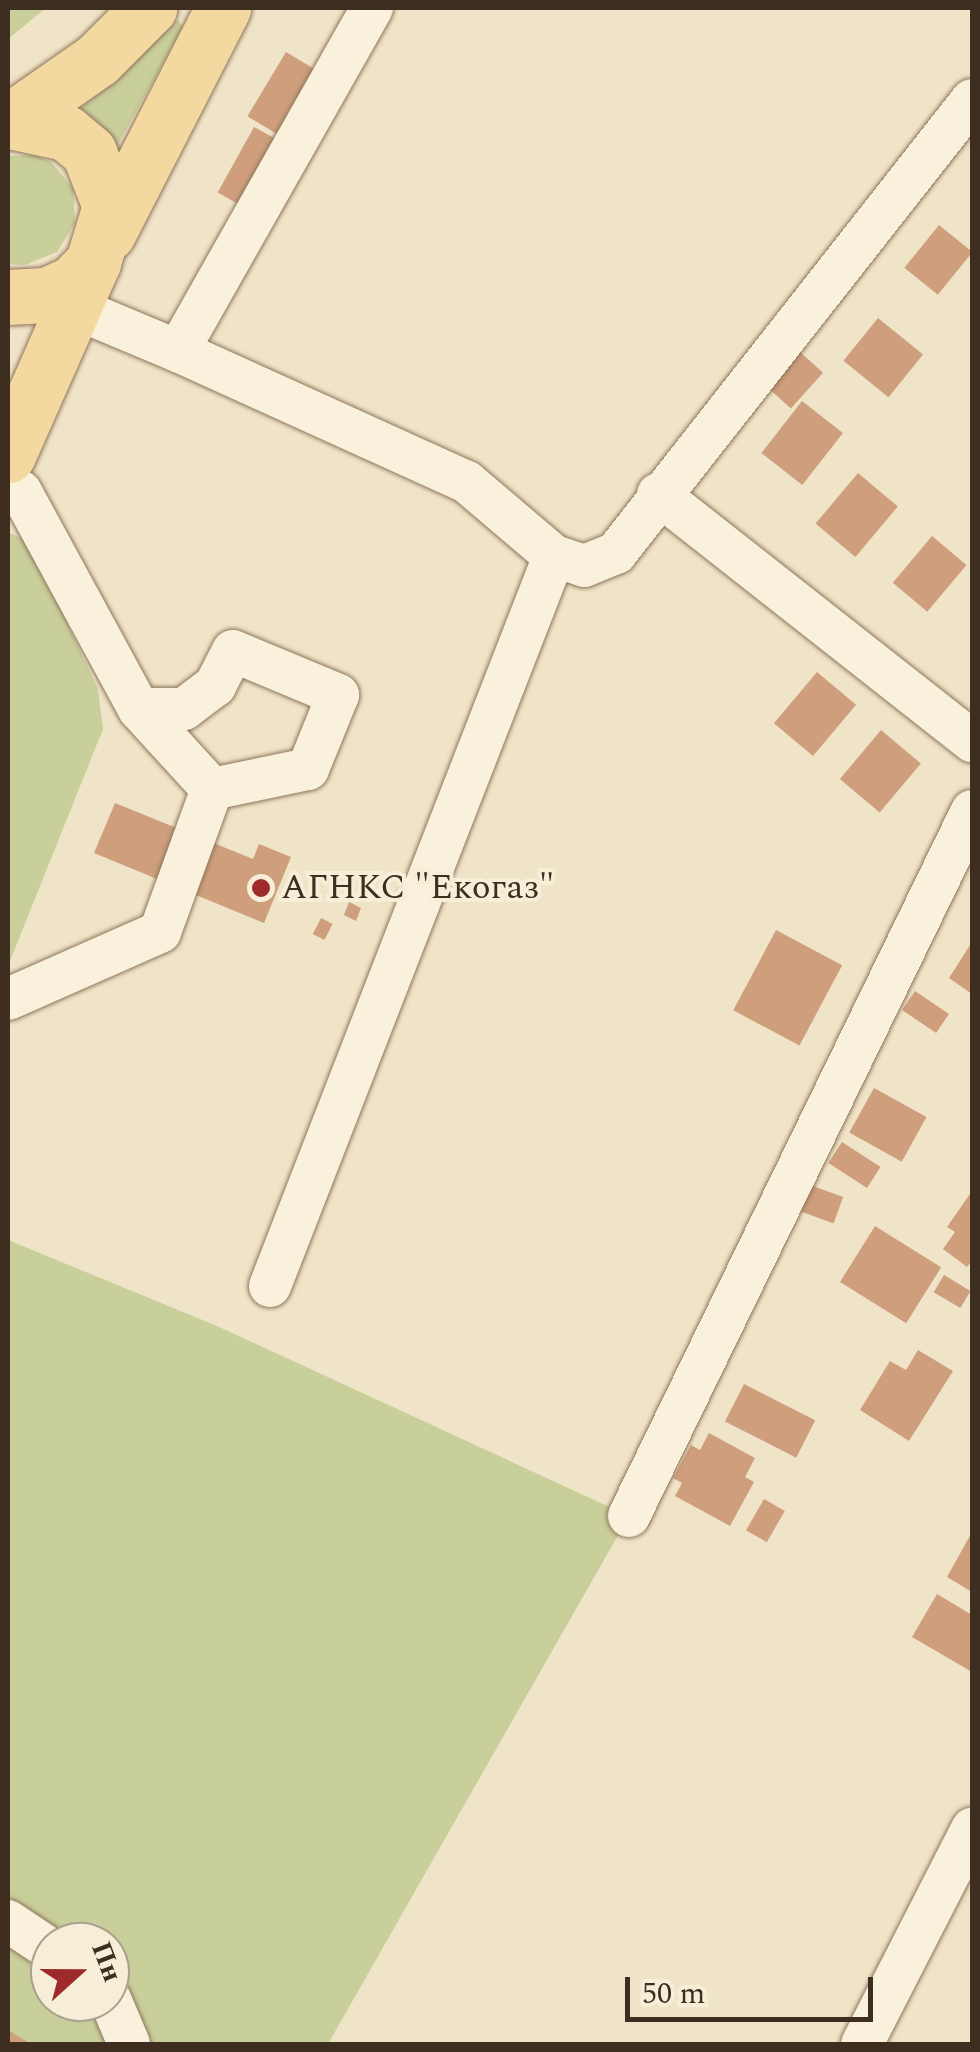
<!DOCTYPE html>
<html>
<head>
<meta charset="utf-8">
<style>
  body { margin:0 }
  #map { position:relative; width:980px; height:2052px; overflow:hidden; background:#f0e4c8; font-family:Spectral,serif }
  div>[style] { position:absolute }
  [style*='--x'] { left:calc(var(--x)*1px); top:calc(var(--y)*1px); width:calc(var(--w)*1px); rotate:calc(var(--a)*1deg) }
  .green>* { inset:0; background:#c9cf9b }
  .building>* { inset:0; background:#cf9f7d; transform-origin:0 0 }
  .roads { filter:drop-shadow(0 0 2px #8d765c) drop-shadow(0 0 2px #8d765c) }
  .minor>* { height:42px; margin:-21px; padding:0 21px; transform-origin:21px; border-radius:21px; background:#faf1dc }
  .major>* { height:55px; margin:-27.5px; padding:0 27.5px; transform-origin:27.5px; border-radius:27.5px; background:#f3d9a0 }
  .dots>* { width:28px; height:28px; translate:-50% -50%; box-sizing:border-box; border:5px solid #f7eed8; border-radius:50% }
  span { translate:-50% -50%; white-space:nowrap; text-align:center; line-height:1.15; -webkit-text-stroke:8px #f7eed8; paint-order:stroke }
  .poi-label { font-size:35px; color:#3d2e20 }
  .left { translate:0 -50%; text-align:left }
  .frame { position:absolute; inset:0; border:10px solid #3d2e20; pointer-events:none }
  .north { position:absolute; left:30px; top:1922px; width:100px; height:100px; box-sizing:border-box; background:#f7eed8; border:2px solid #ada18e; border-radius:50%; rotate:69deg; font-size:28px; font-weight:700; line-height:40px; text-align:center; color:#3d2e20 }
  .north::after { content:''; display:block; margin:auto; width:35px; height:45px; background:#9e2a2b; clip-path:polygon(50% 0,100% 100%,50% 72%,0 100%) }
  .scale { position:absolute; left:625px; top:1977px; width:248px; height:45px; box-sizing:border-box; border:5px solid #3d2e20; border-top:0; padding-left:12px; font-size:30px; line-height:35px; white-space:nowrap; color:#3d2e20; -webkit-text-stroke:8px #f7eed8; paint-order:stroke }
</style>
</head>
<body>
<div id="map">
  <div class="green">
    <i style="clip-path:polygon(8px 8px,46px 8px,8px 39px)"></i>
    <i style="clip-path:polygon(178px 20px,183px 27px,117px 146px,79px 110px)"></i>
    <i style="clip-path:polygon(34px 155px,51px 162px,73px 188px,75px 223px,57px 252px,25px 265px,8px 264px,8px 156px)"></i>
    <i style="clip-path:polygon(8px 532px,29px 542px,98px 689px,103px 729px,8px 966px)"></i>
    <i style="clip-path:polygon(evenodd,8px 1240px,217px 1326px,629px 1516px,328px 2044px,8px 2044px,8px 1240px,50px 1942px,110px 1942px,110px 2002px,50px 2002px,50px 1942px)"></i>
  </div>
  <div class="building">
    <i style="left:286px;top:52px;width:39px;height:75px;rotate:31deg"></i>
    <i style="left:254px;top:127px;width:26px;height:75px;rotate:29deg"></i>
    <i style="left:939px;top:225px;width:43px;height:55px;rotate:39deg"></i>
    <i style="left:878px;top:318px;width:58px;height:55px;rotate:39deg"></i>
    <i style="left:800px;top:352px;width:31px;height:48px;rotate:42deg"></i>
    <i style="left:802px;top:401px;width:52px;height:66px;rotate:38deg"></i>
    <i style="left:858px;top:473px;width:52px;height:66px;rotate:40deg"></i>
    <i style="left:932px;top:536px;width:45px;height:61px;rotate:40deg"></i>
    <i style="left:817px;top:672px;width:51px;height:67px;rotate:40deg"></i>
    <i style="left:881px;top:730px;width:52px;height:64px;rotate:40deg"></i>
    <i style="clip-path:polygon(115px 803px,253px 859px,259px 844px,291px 857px,264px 923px,94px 853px)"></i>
    <i style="clip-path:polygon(349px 902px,361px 908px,356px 921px,344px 915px)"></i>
    <i style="left:321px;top:918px;width:13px;height:18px;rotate:27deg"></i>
    <i style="left:776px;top:930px;width:75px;height:91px;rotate:28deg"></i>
    <i style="clip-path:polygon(972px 942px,972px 994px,949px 978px)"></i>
    <i style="left:915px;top:991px;width:41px;height:23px;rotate:34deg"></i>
    <i style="left:874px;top:1088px;width:60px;height:51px;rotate:29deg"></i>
    <i style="left:842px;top:1142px;width:46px;height:25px;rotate:33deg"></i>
    <i style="left:799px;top:1181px;width:47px;height:28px;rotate:20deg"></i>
    <i style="clip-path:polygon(972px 1191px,972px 1260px,967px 1267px,943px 1249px,955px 1232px,947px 1227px)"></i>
    <i style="left:875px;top:1226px;width:78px;height:66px;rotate:32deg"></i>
    <i style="left:944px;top:1275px;width:31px;height:20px;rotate:31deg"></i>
    <i style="clip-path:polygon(918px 1350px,953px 1371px,909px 1441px,860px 1410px,890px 1361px,906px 1370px)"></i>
    <i style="left:744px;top:1384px;width:80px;height:42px;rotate:27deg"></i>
    <i style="clip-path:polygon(709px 1433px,755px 1458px,745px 1477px,754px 1482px,730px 1526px,675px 1496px,682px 1483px,673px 1478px,691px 1445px,700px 1450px)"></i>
    <i style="left:764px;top:1499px;width:24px;height:36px;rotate:30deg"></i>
    <i style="clip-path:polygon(972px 1532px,972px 1592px,947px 1577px)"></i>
    <i style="clip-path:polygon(937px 1594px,972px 1615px,972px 1672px,912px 1637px)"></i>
    <i style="clip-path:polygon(8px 2030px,31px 2044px,8px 2044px)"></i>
  </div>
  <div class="roads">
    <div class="minor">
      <i style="--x:372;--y:8;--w:394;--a:119.5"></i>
      <i style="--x:178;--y:351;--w:317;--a:24.4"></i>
      <i style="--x:467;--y:482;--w:114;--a:40.4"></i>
      <i style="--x:75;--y:308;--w:112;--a:22.7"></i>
      <i style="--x:8;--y:482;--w:16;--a:38"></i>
      <i style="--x:21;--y:492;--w:247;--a:61.5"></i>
      <i style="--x:139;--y:709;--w:108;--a:47.6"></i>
      <i style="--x:212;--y:789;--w:152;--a:110"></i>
      <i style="--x:160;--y:932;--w:166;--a:156.2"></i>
      <i style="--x:658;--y:494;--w:400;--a:38.2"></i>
      <i style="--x:139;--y:709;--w:45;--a:0"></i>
      <i style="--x:184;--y:709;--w:39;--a:-37"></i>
      <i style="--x:215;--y:686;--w:39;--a:-63"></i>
      <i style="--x:233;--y:651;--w:114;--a:22.7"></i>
      <i style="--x:338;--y:695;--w:80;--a:112.1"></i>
      <i style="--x:308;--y:769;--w:98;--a:168.2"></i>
      <i style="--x:270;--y:1286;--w:783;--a:-68.74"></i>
      <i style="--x:554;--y:556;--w:32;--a:18"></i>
      <i style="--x:584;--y:566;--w:35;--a:-22"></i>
      <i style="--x:616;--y:553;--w:576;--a:-51.84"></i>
      <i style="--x:629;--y:1516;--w:784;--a:-64.06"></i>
      <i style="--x:8;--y:1921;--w:50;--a:33.7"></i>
      <i style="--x:110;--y:1999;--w:49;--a:67.1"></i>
      <i style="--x:862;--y:2044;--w:242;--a:-62.9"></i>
    </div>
    <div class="major">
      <i style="--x:8;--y:122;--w:108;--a:-34.9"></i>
      <i style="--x:97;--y:60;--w:74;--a:-45"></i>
      <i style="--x:108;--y:233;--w:253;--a:-62.9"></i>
      <i style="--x:8;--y:297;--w:38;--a:-3"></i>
      <i style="--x:46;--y:295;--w:30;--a:-24"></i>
      <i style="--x:73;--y:283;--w:29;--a:-46"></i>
      <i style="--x:93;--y:262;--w:59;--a:-73.1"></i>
      <i style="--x:110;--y:206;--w:58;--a:-111.3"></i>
      <i style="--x:89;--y:152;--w:30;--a:-140"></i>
      <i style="--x:66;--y:133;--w:57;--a:-167.9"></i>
      <i style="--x:8;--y:455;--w:211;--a:-66.2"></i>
    </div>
  </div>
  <div class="dots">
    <i style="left:261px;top:888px;background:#9e2a2b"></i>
  </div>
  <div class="poi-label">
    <span class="left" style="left:281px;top:888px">АГНКС "Екогаз"</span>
  </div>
  <div class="frame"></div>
  <div class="north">Пн</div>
  <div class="scale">50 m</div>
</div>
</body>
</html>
